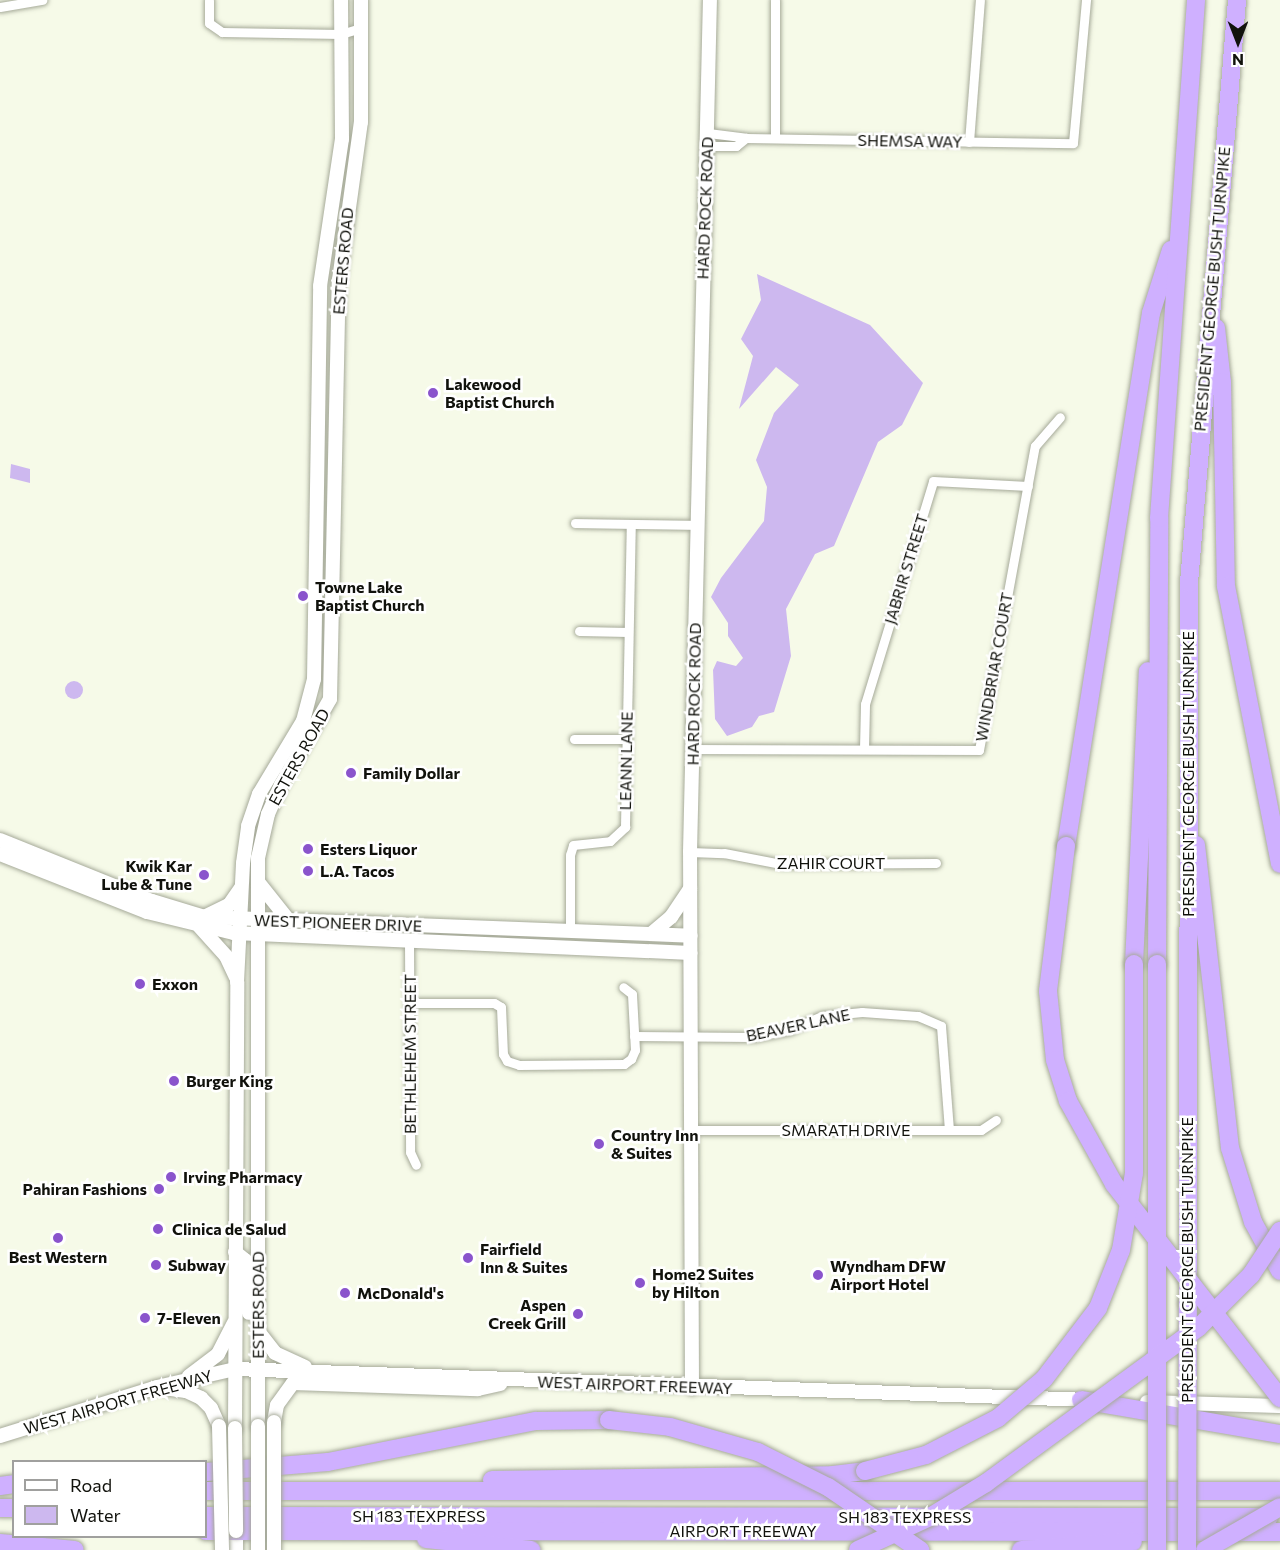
<!DOCTYPE html>
<html>
<head>
<meta charset="utf-8">
<style>
  body { margin:0 }
  #map { position:relative; width:1280px; height:1550px; overflow:hidden; background:#f6fae8; font-family:Commissioner,sans-serif }
  div>[style] { position:absolute }
  [style*='--x'] { left:calc(var(--x)*1px); top:calc(var(--y)*1px); width:calc(var(--w)*1px); rotate:calc(var(--a)*1deg) }
  .water>* { inset:0; background:#cdb8ef }
  .round { border-radius:50% }
  .roads { filter:drop-shadow(0 0 2px #a6aa99) drop-shadow(0 0 2px #a6aa99) }
  .street>* { height:9px; margin:-4.5px; padding:0 4.5px; transform-origin:4.5px; border-radius:4.5px; background:#fff }
  .secondary>* { height:14px; margin:-7px; padding:0 7px; transform-origin:7px; border-radius:7px; background:#fff }
  .highway>* { height:18px; margin:-9px; padding:0 9px; transform-origin:9px; border-radius:9px; background:#cfb0ff }
  .bridges { filter:drop-shadow(0 0 2px #a6aa99) drop-shadow(0 0 2px #a6aa99) }
  .secondary-bridge>* { height:14px; margin:-7px; padding:0 7px; transform-origin:7px; border-radius:7px; background:#fff }
  .highway-bridge>* { height:18px; margin:-9px; padding:0 9px; transform-origin:9px; border-radius:9px; background:#cfb0ff }
  .dots>* { width:16px; height:16px; translate:-50% -50%; box-sizing:border-box; border:3px solid #fff; border-radius:50% }
  span { translate:-50% -50%; white-space:nowrap; text-align:center; line-height:1.15; -webkit-text-stroke:5px #fff; paint-order:stroke }
  .street-label { font-size:16px; color:#11120c }
  .poi-label { font-size:16px; color:#11120c; font-weight:700 }
  .left { translate:0 -50%; text-align:left }
  .right { translate:-100% -50%; text-align:right }
  .legend { position:absolute; left:12px; top:1460px; width:195px; height:78px; box-sizing:border-box; background:#fff; border:2px solid #a0a09e; margin:0; padding:8px 10px; list-style:none; font-size:18px; color:#11120c }
  .legend li { display:flex; align-items:center; gap:12px; height:30px }
  .legend b { width:30px; border:2px solid #a0a09e }
  .north { position:absolute; left:1208px; top:12px; width:60px; height:60px; -webkit-text-stroke:4px #fff; paint-order:stroke; rotate:180deg; font-size:16px; font-weight:700; line-height:24px; text-align:center; color:#11120c }
  .north::after { content:''; display:block; margin:auto; width:21px; height:27px; background:#11120c; clip-path:polygon(50% 0,100% 100%,50% 72%,0 100%) }
</style>
</head>
<body>
<div id="map">
  <div class="water">
    <i style="clip-path:polygon(757px 274px,870px 325px,923px 383px,902px 425px,878px 442px,834px 546px,815px 554px,786px 609px,791px 656px,774px 712px,759px 716px,752px 727px,727px 736px,715px 719px,713px 670px,717px 661px,736px 666px,743px 658px,728px 636px,728px 623px,711px 597px,721px 578px,764px 521px,767px 487px,756px 460px,774px 413px,799px 385px,776px 367px,739px 409px,753px 356px,741px 339px,761px 300px)"></i>
    <i style="clip-path:polygon(11px 464px,30px 469px,30px 483px,10px 478px)"></i>
    <i class="round" style="left:65px;top:681px;width:18px;height:18px"></i>
  </div>
  <div class="roads">
    <div class="street">
      <i style="--x:209;--y:0;--w:23;--a:90"></i>
      <i style="--x:209;--y:23;--w:16;--a:35"></i>
      <i style="--x:222;--y:32;--w:119;--a:1"></i>
      <i style="--x:341;--y:34;--w:21;--a:-17"></i>
      <i style="--x:775;--y:0;--w:138;--a:90"></i>
      <i style="--x:0;--y:7;--w:43;--a:-9.5"></i>
      <i style="--x:708;--y:133;--w:38;--a:7"></i>
      <i style="--x:746;--y:138;--w:327;--a:0.9"></i>
      <i style="--x:1073;--y:143;--w:144;--a:-84.8"></i>
      <i style="--x:969;--y:142;--w:142;--a:-85.6"></i>
      <i style="--x:707;--y:146;--w:29;--a:0"></i>
      <i style="--x:736;--y:146;--w:13;--a:-39"></i>
      <i style="--x:575;--y:523;--w:123;--a:0.9"></i>
      <i style="--x:579;--y:631;--w:49;--a:1.2"></i>
      <i style="--x:574;--y:739;--w:52;--a:0"></i>
      <i style="--x:692;--y:749;--w:287;--a:0.2"></i>
      <i style="--x:979;--y:750;--w:309;--a:-79.6"></i>
      <i style="--x:1035;--y:446;--w:38;--a:-49"></i>
      <i style="--x:864;--y:749;--w:45;--a:-88.7"></i>
      <i style="--x:865;--y:704;--w:233;--a:-73"></i>
      <i style="--x:933;--y:481;--w:95;--a:3"></i>
      <i style="--x:690;--y:852;--w:34;--a:2"></i>
      <i style="--x:724;--y:853;--w:58;--a:10.9"></i>
      <i style="--x:781;--y:864;--w:155;--a:-0.4"></i>
      <i style="--x:570;--y:929;--w:74;--a:-90"></i>
      <i style="--x:570;--y:855;--w:10;--a:-73"></i>
      <i style="--x:573;--y:845;--w:37;--a:-6"></i>
      <i style="--x:610;--y:841;--w:21;--a:-43"></i>
      <i style="--x:625;--y:827;--w:303;--a:-88.9"></i>
      <i style="--x:409;--y:941;--w:211;--a:89.7"></i>
      <i style="--x:410;--y:1152;--w:14;--a:65"></i>
      <i style="--x:410;--y:1003;--w:84;--a:0"></i>
      <i style="--x:494;--y:1003;--w:8;--a:30"></i>
      <i style="--x:501;--y:1007;--w:47;--a:87.6"></i>
      <i style="--x:503;--y:1054;--w:8;--a:60"></i>
      <i style="--x:507;--y:1061;--w:13;--a:18"></i>
      <i style="--x:519;--y:1065;--w:105;--a:-0.5"></i>
      <i style="--x:624;--y:1064;--w:9;--a:-36"></i>
      <i style="--x:631;--y:1059;--w:10;--a:-66"></i>
      <i style="--x:635;--y:1050;--w:56;--a:-93.1"></i>
      <i style="--x:632;--y:994;--w:11;--a:-142"></i>
      <i style="--x:634;--y:1036;--w:119;--a:0.5"></i>
      <i style="--x:753;--y:1037;--w:37;--a:-11"></i>
      <i style="--x:789;--y:1030;--w:36;--a:-23"></i>
      <i style="--x:822;--y:1016;--w:40;--a:-5.7"></i>
      <i style="--x:862;--y:1012;--w:56;--a:4.1"></i>
      <i style="--x:918;--y:1016;--w:25;--a:23"></i>
      <i style="--x:941;--y:1026;--w:104;--a:85.6"></i>
      <i style="--x:693;--y:1130;--w:288;--a:0"></i>
      <i style="--x:981;--y:1130;--w:18;--a:-34"></i>
    </div>
    <div class="secondary">
      <i style="--x:0;--y:840;--w:164;--a:21.9"></i>
      <i style="--x:152;--y:901;--w:55;--a:16.8"></i>
      <i style="--x:205;--y:917;--w:486;--a:2.2"></i>
      <i style="--x:0;--y:854;--w:158;--a:21.5"></i>
      <i style="--x:147;--y:912;--w:89;--a:13.6"></i>
      <i style="--x:234;--y:933;--w:457;--a:2.5"></i>
      <i style="--x:258;--y:882;--w:51;--a:51.3"></i>
      <i style="--x:206;--y:916;--w:25;--a:-26"></i>
      <i style="--x:229;--y:905;--w:21;--a:-55"></i>
      <i style="--x:199;--y:926;--w:40;--a:48"></i>
      <i style="--x:226;--y:956;--w:23;--a:65"></i>
      <i style="--x:652;--y:933;--w:25;--a:-40"></i>
      <i style="--x:671;--y:917;--w:34;--a:-56"></i>
      <i style="--x:235;--y:1252;--w:13;--a:39"></i>
      <i style="--x:245;--y:1260;--w:53;--a:85.7"></i>
      <i style="--x:258;--y:1331;--w:28;--a:52"></i>
      <i style="--x:275;--y:1353;--w:33;--a:25"></i>
      <i style="--x:189;--y:1376;--w:36;--a:-37"></i>
      <i style="--x:218;--y:1354;--w:35;--a:-63"></i>
      <i style="--x:164;--y:1388;--w:22;--a:8"></i>
      <i style="--x:186;--y:1391;--w:17;--a:25"></i>
      <i style="--x:201;--y:1398;--w:14;--a:45"></i>
      <i style="--x:211;--y:1408;--w:20;--a:66"></i>
      <i style="--x:692;--y:1388;--w:536;--a:-90.21"></i>
      <i style="--x:690;--y:852;--w:852;--a:-88.66"></i>
      <i style="--x:1147;--y:1402;--w:133;--a:1.7"></i>
      <i style="--x:274;--y:1422;--w:17;--a:-80"></i>
      <i style="--x:277;--y:1405;--w:27;--a:-54"></i>
      <i style="--x:293;--y:1383;--w:185;--a:1.9"></i>
      <i style="--x:478;--y:1389;--w:23;--a:-13"></i>
      <i style="--x:258;--y:1426;--w:568;--a:-90"></i>
      <i style="--x:258;--y:858;--w:45;--a:-77.2"></i>
      <i style="--x:268;--y:814;--w:32;--a:-66"></i>
      <i style="--x:281;--y:785;--w:99;--a:-60.3"></i>
      <i style="--x:330;--y:699;--w:419;--a:-88.8"></i>
      <i style="--x:339;--y:280;--w:160;--a:-82.1"></i>
      <i style="--x:361;--y:122;--w:122;--a:-90"></i>
      <i style="--x:235;--y:1428;--w:446;--a:-89.7"></i>
      <i style="--x:237;--y:982;--w:119;--a:-87.1"></i>
      <i style="--x:243;--y:863;--w:37;--a:-82"></i>
      <i style="--x:248;--y:826;--w:34;--a:-71"></i>
      <i style="--x:259;--y:794;--w:85;--a:-58.9"></i>
      <i style="--x:303;--y:721;--w:43;--a:-75.3"></i>
      <i style="--x:314;--y:679;--w:393;--a:-89.1"></i>
      <i style="--x:320;--y:286;--w:149;--a:-81.5"></i>
      <i style="--x:342;--y:139;--w:139;--a:-90.4"></i>
      <i style="--x:0;--y:1436;--w:164;--a:-17.3"></i>
      <i style="--x:157;--y:1387;--w:80;--a:-13"></i>
      <i style="--x:235;--y:1369;--w:855;--a:2.08"></i>
      <i style="--x:236;--y:1531;--w:19;--a:90"></i>
    </div>
    <div class="highway">
      <i style="--x:1216;--y:328;--w:54;--a:83.7"></i>
      <i style="--x:1222;--y:382;--w:204;--a:88.9"></i>
      <i style="--x:1226;--y:586;--w:283;--a:79"></i>
      <i style="--x:1196;--y:845;--w:305;--a:83.6"></i>
      <i style="--x:1230;--y:1148;--w:77;--a:72.7"></i>
      <i style="--x:1253;--y:1222;--w:56;--a:61.1"></i>
      <i style="--x:1066;--y:846;--w:540;--a:-80.94"></i>
      <i style="--x:1151;--y:313;--w:66;--a:-72.4"></i>
      <i style="--x:1134;--y:964;--w:293;--a:-87.3"></i>
      <i style="--x:1157;--y:964;--w:446;--a:-89.7"></i>
      <i style="--x:1159;--y:518;--w:519;--a:-85.91"></i>
      <i style="--x:1188;--y:1303;--w:720;--a:-89.92"></i>
      <i style="--x:1189;--y:583;--w:585;--a:-85.29"></i>
      <i style="--x:1081;--y:1400;--w:202;--a:9.7"></i>
      <i style="--x:206;--y:1472;--w:122;--a:-4.7"></i>
      <i style="--x:328;--y:1462;--w:212;--a:-11.2"></i>
      <i style="--x:536;--y:1421;--w:73;--a:-0.8"></i>
      <i style="--x:492;--y:1480;--w:341;--a:-0.8"></i>
      <i style="--x:833;--y:1475;--w:32;--a:-7"></i>
      <i style="--x:0;--y:1486;--w:14;--a:-8"></i>
      <i style="--x:206;--y:1491;--w:1074;--a:0"></i>
      <i style="--x:0;--y:1508;--w:14;--a:0"></i>
      <i style="--x:206;--y:1516;--w:1063;--a:0.05"></i>
      <i style="--x:206;--y:1531;--w:1074;--a:0.05"></i>
      <i style="--x:426;--y:1539;--w:106;--a:6"></i>
      <i style="--x:0;--y:1543;--w:75;--a:5.3"></i>
      <i style="--x:1021;--y:1550;--w:112;--a:-4.1"></i>
    </div>
  </div>
  <div class="bridges">
    <div class="secondary-bridge">
      <i style="--x:219;--y:1426;--w:124;--a:88.6"></i>
      <i style="--x:258;--y:1426;--w:124;--a:90"></i>
      <i style="--x:235;--y:1428;--w:103;--a:89.4"></i>
      <i style="--x:274;--y:1550;--w:128;--a:-90"></i>
    </div>
    <div class="highway-bridge">
      <i style="--x:1066;--y:846;--w:146;--a:97.1"></i>
      <i style="--x:1048;--y:991;--w:69;--a:84.2"></i>
      <i style="--x:1055;--y:1060;--w:43;--a:72.4"></i>
      <i style="--x:1068;--y:1101;--w:95;--a:61"></i>
      <i style="--x:1114;--y:1184;--w:271;--a:52.2"></i>
      <i style="--x:1157;--y:964;--w:586;--a:90"></i>
      <i style="--x:609;--y:1420;--w:61;--a:6.5"></i>
      <i style="--x:670;--y:1427;--w:91;--a:15.9"></i>
      <i style="--x:758;--y:1452;--w:78;--a:26.6"></i>
      <i style="--x:828;--y:1487;--w:112;--a:34.4"></i>
      <i style="--x:865;--y:1471;--w:63;--a:-14.7"></i>
      <i style="--x:926;--y:1455;--w:81;--a:-27.2"></i>
      <i style="--x:998;--y:1418;--w:60;--a:-40.3"></i>
      <i style="--x:1044;--y:1379;--w:89;--a:-52.7"></i>
      <i style="--x:1098;--y:1308;--w:62;--a:-68.4"></i>
      <i style="--x:1121;--y:1250;--w:78;--a:-80.4"></i>
      <i style="--x:1134;--y:1173;--w:209;--a:-90"></i>
      <i style="--x:858;--y:1550;--w:79;--a:-24.6"></i>
      <i style="--x:930;--y:1517;--w:66;--a:-31.3"></i>
      <i style="--x:986;--y:1483;--w:263;--a:-36.2"></i>
      <i style="--x:1198;--y:1328;--w:75;--a:-45"></i>
      <i style="--x:1251;--y:1275;--w:53;--a:-56.6"></i>
      <i style="--x:1187;--y:1550;--w:247;--a:-89.8"></i>
      <i style="--x:1205;--y:1550;--w:86;--a:-29.8"></i>
    </div>
  </div>
  <div class="dots">
    <i style="left:433px;top:393px;background:#8a54cc"></i>
    <i style="left:303px;top:596px;background:#8a54cc"></i>
    <i style="left:351px;top:773px;background:#8a54cc"></i>
    <i style="left:308px;top:849px;background:#8a54cc"></i>
    <i style="left:308px;top:871px;background:#8a54cc"></i>
    <i style="left:204px;top:875px;background:#8a54cc"></i>
    <i style="left:140px;top:984px;background:#8a54cc"></i>
    <i style="left:174px;top:1081px;background:#8a54cc"></i>
    <i style="left:599px;top:1144px;background:#8a54cc"></i>
    <i style="left:171px;top:1177px;background:#8a54cc"></i>
    <i style="left:159px;top:1189px;background:#8a54cc"></i>
    <i style="left:158px;top:1229px;background:#8a54cc"></i>
    <i style="left:58px;top:1238px;background:#8a54cc"></i>
    <i style="left:468px;top:1258px;background:#8a54cc"></i>
    <i style="left:156px;top:1265px;background:#8a54cc"></i>
    <i style="left:818px;top:1275px;background:#8a54cc"></i>
    <i style="left:640px;top:1283px;background:#8a54cc"></i>
    <i style="left:345px;top:1293px;background:#8a54cc"></i>
    <i style="left:578px;top:1314px;background:#8a54cc"></i>
    <i style="left:145px;top:1318px;background:#8a54cc"></i>
  </div>
  <div class="street-label">
    <span style="left:910px;top:141px;rotate:1deg">SHEMSA WAY</span>
    <span style="left:705px;top:208px;rotate:-88deg">HARD ROCK ROAD</span>
    <span style="left:343px;top:261px;rotate:-85deg">ESTERS ROAD</span>
    <span style="left:1212px;top:289px;rotate:-85deg">PRESIDENT GEORGE BUSH TURNPIKE</span>
    <span style="left:906px;top:569px;rotate:-73deg">JABRIR STREET</span>
    <span style="left:994px;top:667px;rotate:-80deg">WINDBRIAR COURT</span>
    <span style="left:694px;top:694px;rotate:-89deg">HARD ROCK ROAD</span>
    <span style="left:299px;top:757px;rotate:-61deg">ESTERS ROAD</span>
    <span style="left:626px;top:761px;rotate:-89deg">LEANN LANE</span>
    <span style="left:1188px;top:774px;rotate:-90deg">PRESIDENT GEORGE BUSH TURNPIKE</span>
    <span style="left:831px;top:863px">ZAHIR COURT</span>
    <span style="left:338px;top:923px;rotate:2deg">WEST PIONEER DRIVE</span>
    <span style="left:798px;top:1025px;rotate:-12deg">BEAVER LANE</span>
    <span style="left:410px;top:1054px;rotate:-90deg">BETHLEHEM STREET</span>
    <span style="left:846px;top:1130px">SMARATH DRIVE</span>
    <span style="left:1187px;top:1260px;rotate:-90deg">PRESIDENT GEORGE BUSH TURNPIKE</span>
    <span style="left:258px;top:1305px;rotate:-90deg">ESTERS ROAD</span>
    <span style="left:635px;top:1385px;rotate:2deg">WEST AIRPORT FREEWAY</span>
    <span style="left:118px;top:1402px;rotate:-16deg">WEST AIRPORT FREEWAY</span>
    <span style="left:419px;top:1516px">SH 183 TEXPRESS</span>
    <span style="left:905px;top:1517px">SH 183 TEXPRESS</span>
    <span style="left:743px;top:1531px">AIRPORT FREEWAY</span>
  </div>
  <div class="poi-label">
    <span class="left" style="left:445px;top:393px">Lakewood<br>Baptist Church</span>
    <span class="left" style="left:315px;top:596px">Towne Lake<br>Baptist Church</span>
    <span class="left" style="left:363px;top:773px">Family Dollar</span>
    <span class="left" style="left:320px;top:849px">Esters Liquor</span>
    <span class="right" style="left:192px;top:875px">Kwik Kar<br>Lube &amp; Tune</span>
    <span class="left" style="left:320px;top:871px">L.A. Tacos</span>
    <span class="left" style="left:152px;top:984px">Exxon</span>
    <span class="left" style="left:186px;top:1081px">Burger King</span>
    <span class="left" style="left:611px;top:1144px">Country Inn<br>&amp; Suites</span>
    <span class="left" style="left:183px;top:1177px">Irving Pharmacy</span>
    <span class="right" style="left:147px;top:1189px">Pahiran Fashions</span>
    <span class="left" style="left:172px;top:1229px">Clinica de Salud</span>
    <span class="left" style="left:480px;top:1258px">Fairfield<br>Inn &amp; Suites</span>
    <span style="left:58px;top:1257px">Best Western</span>
    <span class="left" style="left:168px;top:1265px">Subway</span>
    <span class="left" style="left:830px;top:1275px">Wyndham DFW<br>Airport Hotel</span>
    <span class="left" style="left:652px;top:1283px">Home2 Suites<br>by Hilton</span>
    <span class="left" style="left:357px;top:1293px">McDonald's</span>
    <span class="right" style="left:566px;top:1314px">Aspen<br>Creek Grill</span>
    <span class="left" style="left:157px;top:1318px">7-Eleven</span>
  </div>
  <ul class="legend">
  <li><b style="height:8px;background:#fff"></b>Road</li>
  <li><b style="height:16px;background:#cdb8ef"></b>Water</li>
  </ul>
  <div class="north">N</div>
</div>
</body>
</html>
